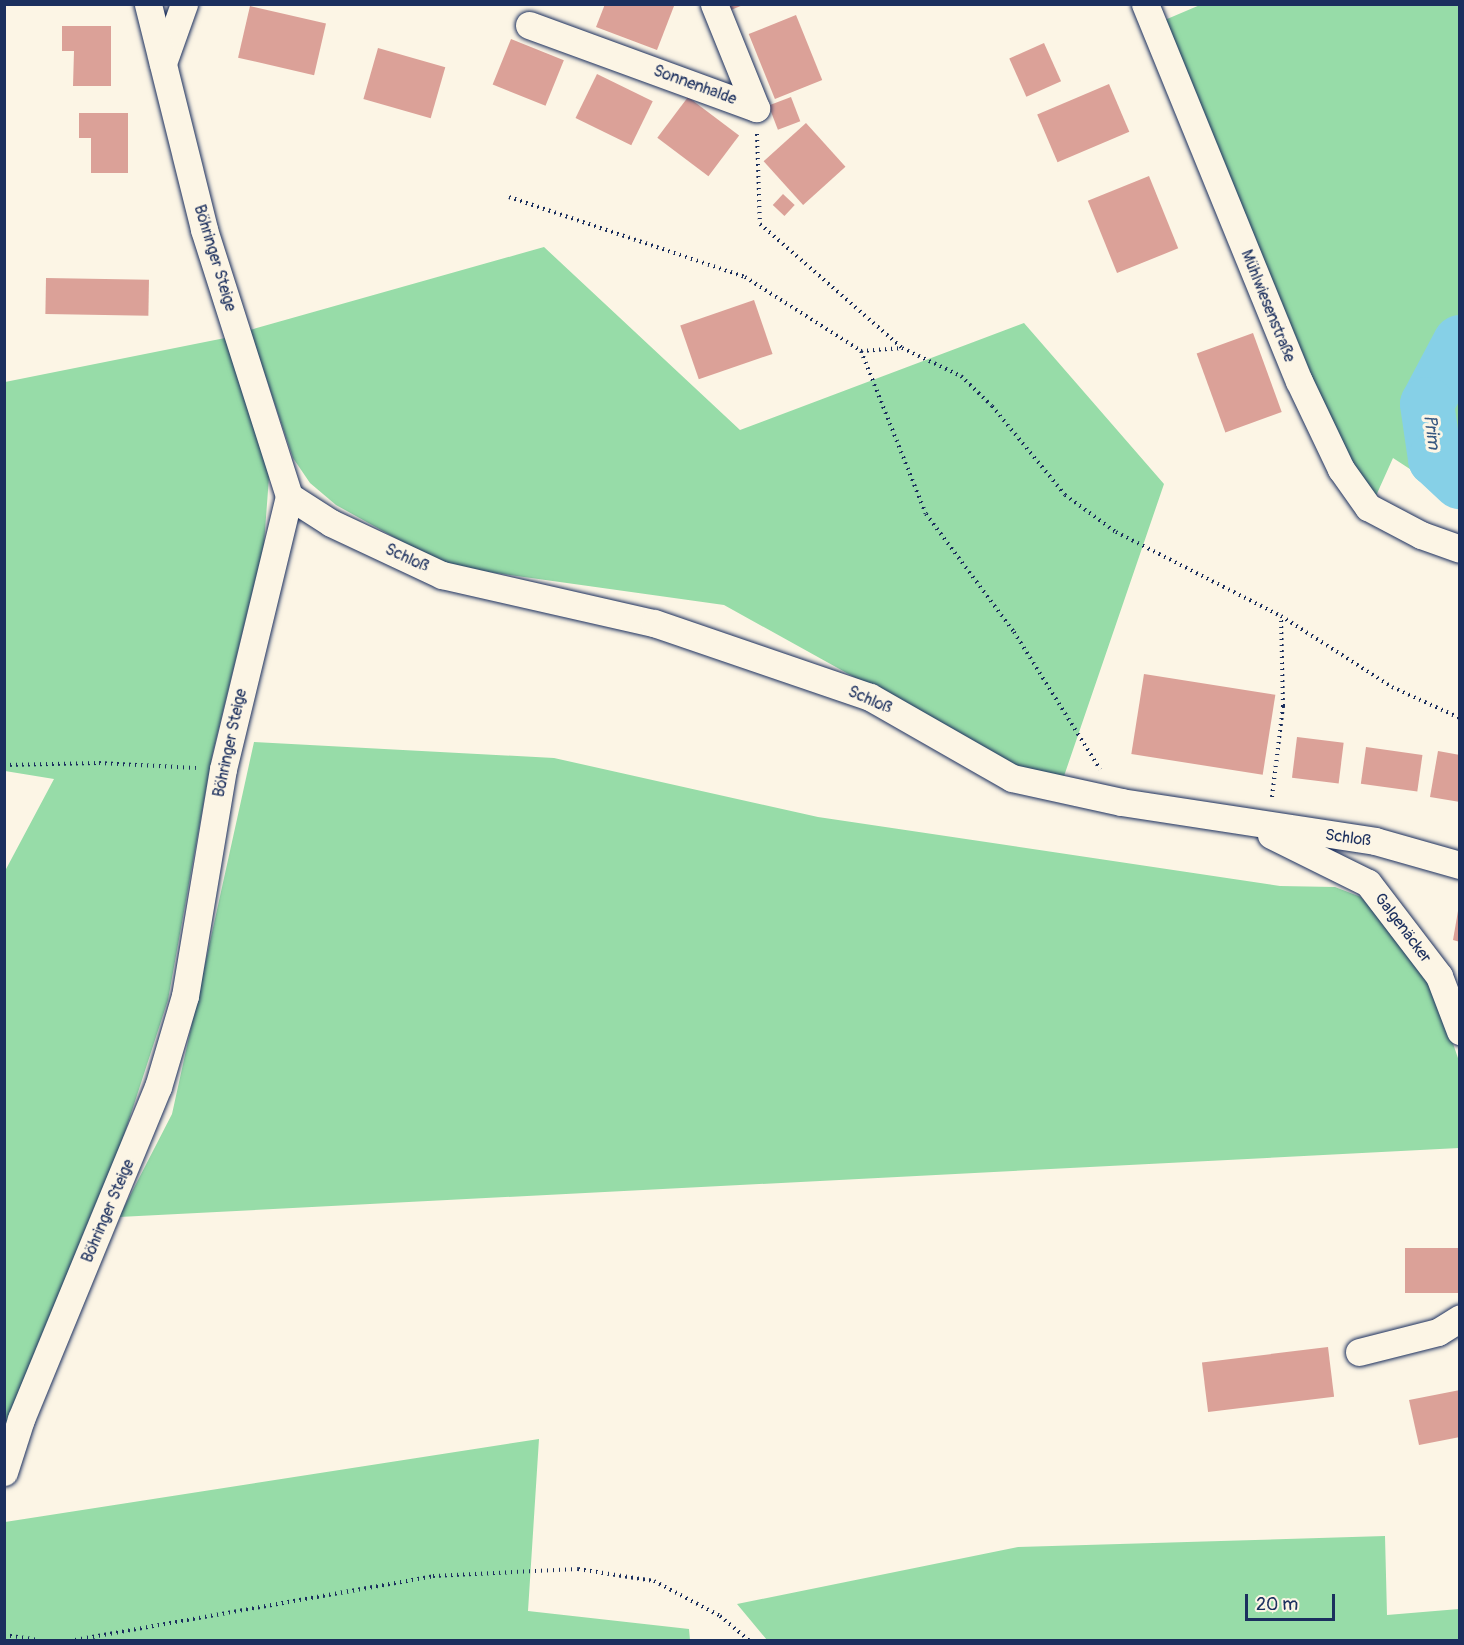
<!DOCTYPE html>
<html>
<head>
<meta charset="utf-8">
<style>
  body { margin:0 }
  #map { position:relative; width:1464px; height:1645px; overflow:hidden; background:#fcf5e5; font-family:Pangolin,sans-serif }
  div>[style] { position:absolute }
  [style*='--x'] { left:calc(var(--x)*1px); top:calc(var(--y)*1px); width:calc(var(--w)*1px); rotate:calc(var(--a)*1deg) }
  .green>* { inset:0; background:#97dca8 }
  .river>* { height:54px; margin:-27px; padding:0 27px; transform-origin:27px; border-radius:27px; background:#86d0e7 }
  .building>* { inset:0; background:#dba198; transform-origin:0 0 }
  .path>* { height:4px; margin-top:-2px; transform-origin:0; background:repeating-linear-gradient(90deg,#1b2f5e 0 1.5px,transparent 0 6px) }
  .roads { filter:drop-shadow(0 0 2px #1b2f5e) drop-shadow(0 0 2px #1b2f5e) }
  .street>* { height:27px; margin:-13.5px; padding:0 13.5px; transform-origin:13.5px; border-radius:13.5px; background:#fcf5e5 }
  span { translate:-50% -50%; white-space:nowrap; text-align:center; line-height:1.15; -webkit-text-stroke:6px #fcf5e5; paint-order:stroke }
  .street-label { font-size:16px; color:#1b2f5e }
  .water-label { font-size:18px; color:#365780; font-style:italic }
  .frame { position:absolute; inset:0; border:6px solid #1b2f5e; pointer-events:none }
  .scale { position:absolute; left:1245px; top:1594px; width:90px; height:27px; box-sizing:border-box; border:3px solid #1b2f5e; border-top:0; padding-left:8px; font-size:18px; line-height:21px; white-space:nowrap; color:#1b2f5e; -webkit-text-stroke:4px #fcf5e5; paint-order:stroke }
</style>
</head>
<body>
<div id="map">
  <div class="green">
    <i style="clip-path:polygon(1200px 5px,1459px 5px,1459px 501px,1393px 458px,1375px 498px,1347px 467px,1160px 22px)"></i>
    <i style="clip-path:polygon(544px 247px,740px 430px,1024px 323px,1164px 484px,1063px 779px,1016px 767px,724px 605px,446px 566px,336px 505px,310px 483px,293px 458px,250px 330px)"></i>
    <i style="clip-path:polygon(230px 337px,269px 477px,264px 544px,212px 756px,168px 1000px,112px 1172px,5px 1429px,5px 871px,54px 779px,5px 771px,5px 382px)"></i>
    <i style="clip-path:polygon(254px 742px,554px 758px,818px 817px,1280px 886px,1335px 887px,1361px 897px,1431px 979px,1459px 1061px,1459px 1148px,119px 1217px,172px 1114px)"></i>
    <i style="clip-path:polygon(539px 1439px,528px 1611px,689px 1629px,690px 1640px,5px 1640px,5px 1522px)"></i>
    <i style="clip-path:polygon(1385px 1536px,1387px 1615px,1459px 1609px,1459px 1640px,767px 1640px,737px 1604px,1018px 1547px)"></i>
  </div>
  <div class="river">
    <i style="--x:1460;--y:342;--w:70;--a:118"></i>
    <i style="--x:1427;--y:404;--w:56;--a:81.7"></i>
    <i style="--x:1435;--y:459;--w:34;--a:43"></i>
  </div>
  <div class="building">
    <i style="clip-path:polygon(605px 4px,670px 4px,674px 6px,657px 50px,596px 27px)"></i>
    <i style="clip-path:polygon(729px 4px,743px 4px,743px 5px,731px 10px)"></i>
    <i style="left:250px;top:6px;width:78px;height:53px;rotate:13deg"></i>
    <i style="left:796px;top:15px;width:70px;height:51px;rotate:68deg"></i>
    <i style="clip-path:polygon(62px 26px,111px 26px,111px 86px,73px 86px,74px 51px,62px 51px)"></i>
    <i style="left:511px;top:39px;width:57px;height:49px;rotate:22deg"></i>
    <i style="left:1044px;top:43px;width:42px;height:38px;rotate:66deg"></i>
    <i style="left:378px;top:48px;width:70px;height:53px;rotate:16deg"></i>
    <i style="left:597px;top:74px;width:62px;height:49px;rotate:26deg"></i>
    <i style="left:1109px;top:84px;width:52px;height:78px;rotate:67deg"></i>
    <i style="left:688px;top:97px;width:64px;height:51px;rotate:37deg"></i>
    <i style="left:791px;top:97px;width:26px;height:24px;rotate:69deg"></i>
    <i style="clip-path:polygon(79px 113px,128px 113px,128px 173px,91px 173px,91px 138px,79px 138px)"></i>
    <i style="left:806px;top:123px;width:59px;height:57px;rotate:48deg"></i>
    <i style="left:1149px;top:176px;width:78px;height:66px;rotate:68deg"></i>
    <i style="left:783px;top:194px;width:16px;height:15px;rotate:43deg"></i>
    <i style="left:46px;top:278px;width:103px;height:36px;rotate:1deg"></i>
    <i style="left:754px;top:300px;width:57px;height:78px;rotate:71deg"></i>
    <i style="left:1253px;top:333px;width:84px;height:60px;rotate:70deg"></i>
    <i style="left:1144px;top:674px;width:133px;height:81px;rotate:9deg"></i>
    <i style="left:1297px;top:737px;width:47px;height:41px;rotate:7deg"></i>
    <i style="left:1366px;top:747px;width:57px;height:37px;rotate:8deg"></i>
    <i style="clip-path:polygon(1438px 751px,1460px 755px,1460px 802px,1430px 797px)"></i>
    <i style="clip-path:polygon(1458px 911px,1460px 912px,1460px 942px,1453px 940px)"></i>
    <i style="left:1460px;top:1248px;width:45px;height:55px;rotate:90deg"></i>
    <i style="left:1328px;top:1347px;width:50px;height:127px;rotate:83deg"></i>
    <i style="clip-path:polygon(1460px 1390px,1460px 1437px,1419px 1445px,1409px 1400px)"></i>
  </div>
  <div class="path">
    <i style="--x:757;--y:134;--w:90;--a:88.1"></i>
    <i style="--x:760;--y:224;--w:189;--a:41.1"></i>
    <i style="--x:902;--y:348;--w:65;--a:25.4"></i>
    <i style="--x:961;--y:376;--w:43;--a:44.1"></i>
    <i style="--x:992;--y:406;--w:115;--a:50.6"></i>
    <i style="--x:1065;--y:495;--w:63;--a:36"></i>
    <i style="--x:1116;--y:532;--w:185;--a:27"></i>
    <i style="--x:1281;--y:616;--w:132;--a:32.6"></i>
    <i style="--x:1392;--y:687;--w:75;--a:24.5"></i>
    <i style="--x:509;--y:197;--w:249;--a:18.7"></i>
    <i style="--x:745;--y:277;--w:138;--a:32.5"></i>
    <i style="--x:861;--y:351;--w:41;--a:-4.2"></i>
    <i style="--x:861;--y:351;--w:175;--a:68.3"></i>
    <i style="--x:926;--y:514;--w:147;--a:53.3"></i>
    <i style="--x:1014;--y:632;--w:162;--a:57.9"></i>
    <i style="--x:4;--y:765;--w:95;--a:-1.2"></i>
    <i style="--x:99;--y:763;--w:97;--a:3"></i>
    <i style="--x:1272;--y:797;--w:92;--a:-83.1"></i>
    <i style="--x:1283;--y:706;--w:89;--a:-91.3"></i>
    <i style="--x:4;--y:1635;--w:35;--a:8"></i>
    <i style="--x:75;--y:1640;--w:364;--a:-10.1"></i>
    <i style="--x:433;--y:1576;--w:145;--a:-2.8"></i>
    <i style="--x:578;--y:1569;--w:77;--a:9"></i>
    <i style="--x:654;--y:1581;--w:75;--a:27.9"></i>
    <i style="--x:720;--y:1616;--w:38;--a:40"></i>
  </div>
  <div class="roads">
    <div class="street">
      <i style="--x:1145;--y:4;--w:407;--a:67.8"></i>
      <i style="--x:1299;--y:381;--w:98;--a:64.5"></i>
      <i style="--x:1341;--y:469;--w:47;--a:54.6"></i>
      <i style="--x:1368;--y:507;--w:60;--a:27.8"></i>
      <i style="--x:1421;--y:535;--w:41;--a:19.7"></i>
      <i style="--x:529;--y:25;--w:242;--a:20.1"></i>
      <i style="--x:756;--y:108;--w:112;--a:-112"></i>
      <i style="--x:163;--y:63;--w:63;--a:-70.4"></i>
      <i style="--x:289;--y:496;--w:50;--a:32.7"></i>
      <i style="--x:331;--y:523;--w:123;--a:25.1"></i>
      <i style="--x:442;--y:575;--w:217;--a:12.8"></i>
      <i style="--x:654;--y:623;--w:228;--a:18.9"></i>
      <i style="--x:870;--y:697;--w:163;--a:29.7"></i>
      <i style="--x:1012;--y:778;--w:112;--a:12.4"></i>
      <i style="--x:1121;--y:802;--w:257;--a:8.7"></i>
      <i style="--x:1375;--y:841;--w:88;--a:15.8"></i>
      <i style="--x:1271;--y:835;--w:108;--a:26.3"></i>
      <i style="--x:1368;--y:883;--w:117;--a:52.6"></i>
      <i style="--x:1439;--y:976;--w:59;--a:69.1"></i>
      <i style="--x:1359;--y:1352;--w:81;--a:-14.2"></i>
      <i style="--x:1438;--y:1332;--w:26;--a:-32"></i>
      <i style="--x:4;--y:1472;--w:56;--a:-72.2"></i>
      <i style="--x:21;--y:1419;--w:359;--a:-67.6"></i>
      <i style="--x:158;--y:1087;--w:95;--a:-73.5"></i>
      <i style="--x:185;--y:996;--w:230;--a:-80.5"></i>
      <i style="--x:223;--y:769;--w:281;--a:-76.4"></i>
      <i style="--x:289;--y:496;--w:280;--a:-107.7"></i>
      <i style="--x:204;--y:229;--w:232;--a:-104"></i>
    </div>
  </div>
  <div class="street-label">
    <span style="left:695px;top:85px;rotate:20deg">Sonnenhalde</span>
    <span style="left:215px;top:258px;rotate:73deg">Böhringer Steige</span>
    <span style="left:1268px;top:306px;rotate:68deg">Mühlwiesenstraße</span>
    <span style="left:407px;top:558px;rotate:25deg">Schloß</span>
    <span style="left:870px;top:700px;rotate:24deg">Schloß</span>
    <span style="left:230px;top:743px;rotate:-78deg">Böhringer Steige</span>
    <span style="left:1348px;top:838px;rotate:8deg">Schloß</span>
    <span style="left:1403px;top:928px;rotate:53deg">Galgenäcker</span>
    <span style="left:108px;top:1211px;rotate:-67deg">Böhringer Steige</span>
  </div>
  <div class="water-label">
    <span style="left:1431px;top:432px;rotate:82deg">Prim</span>
  </div>
  <div class="frame"></div>
  <div class="scale">20 m</div>
</div>
</body>
</html>
